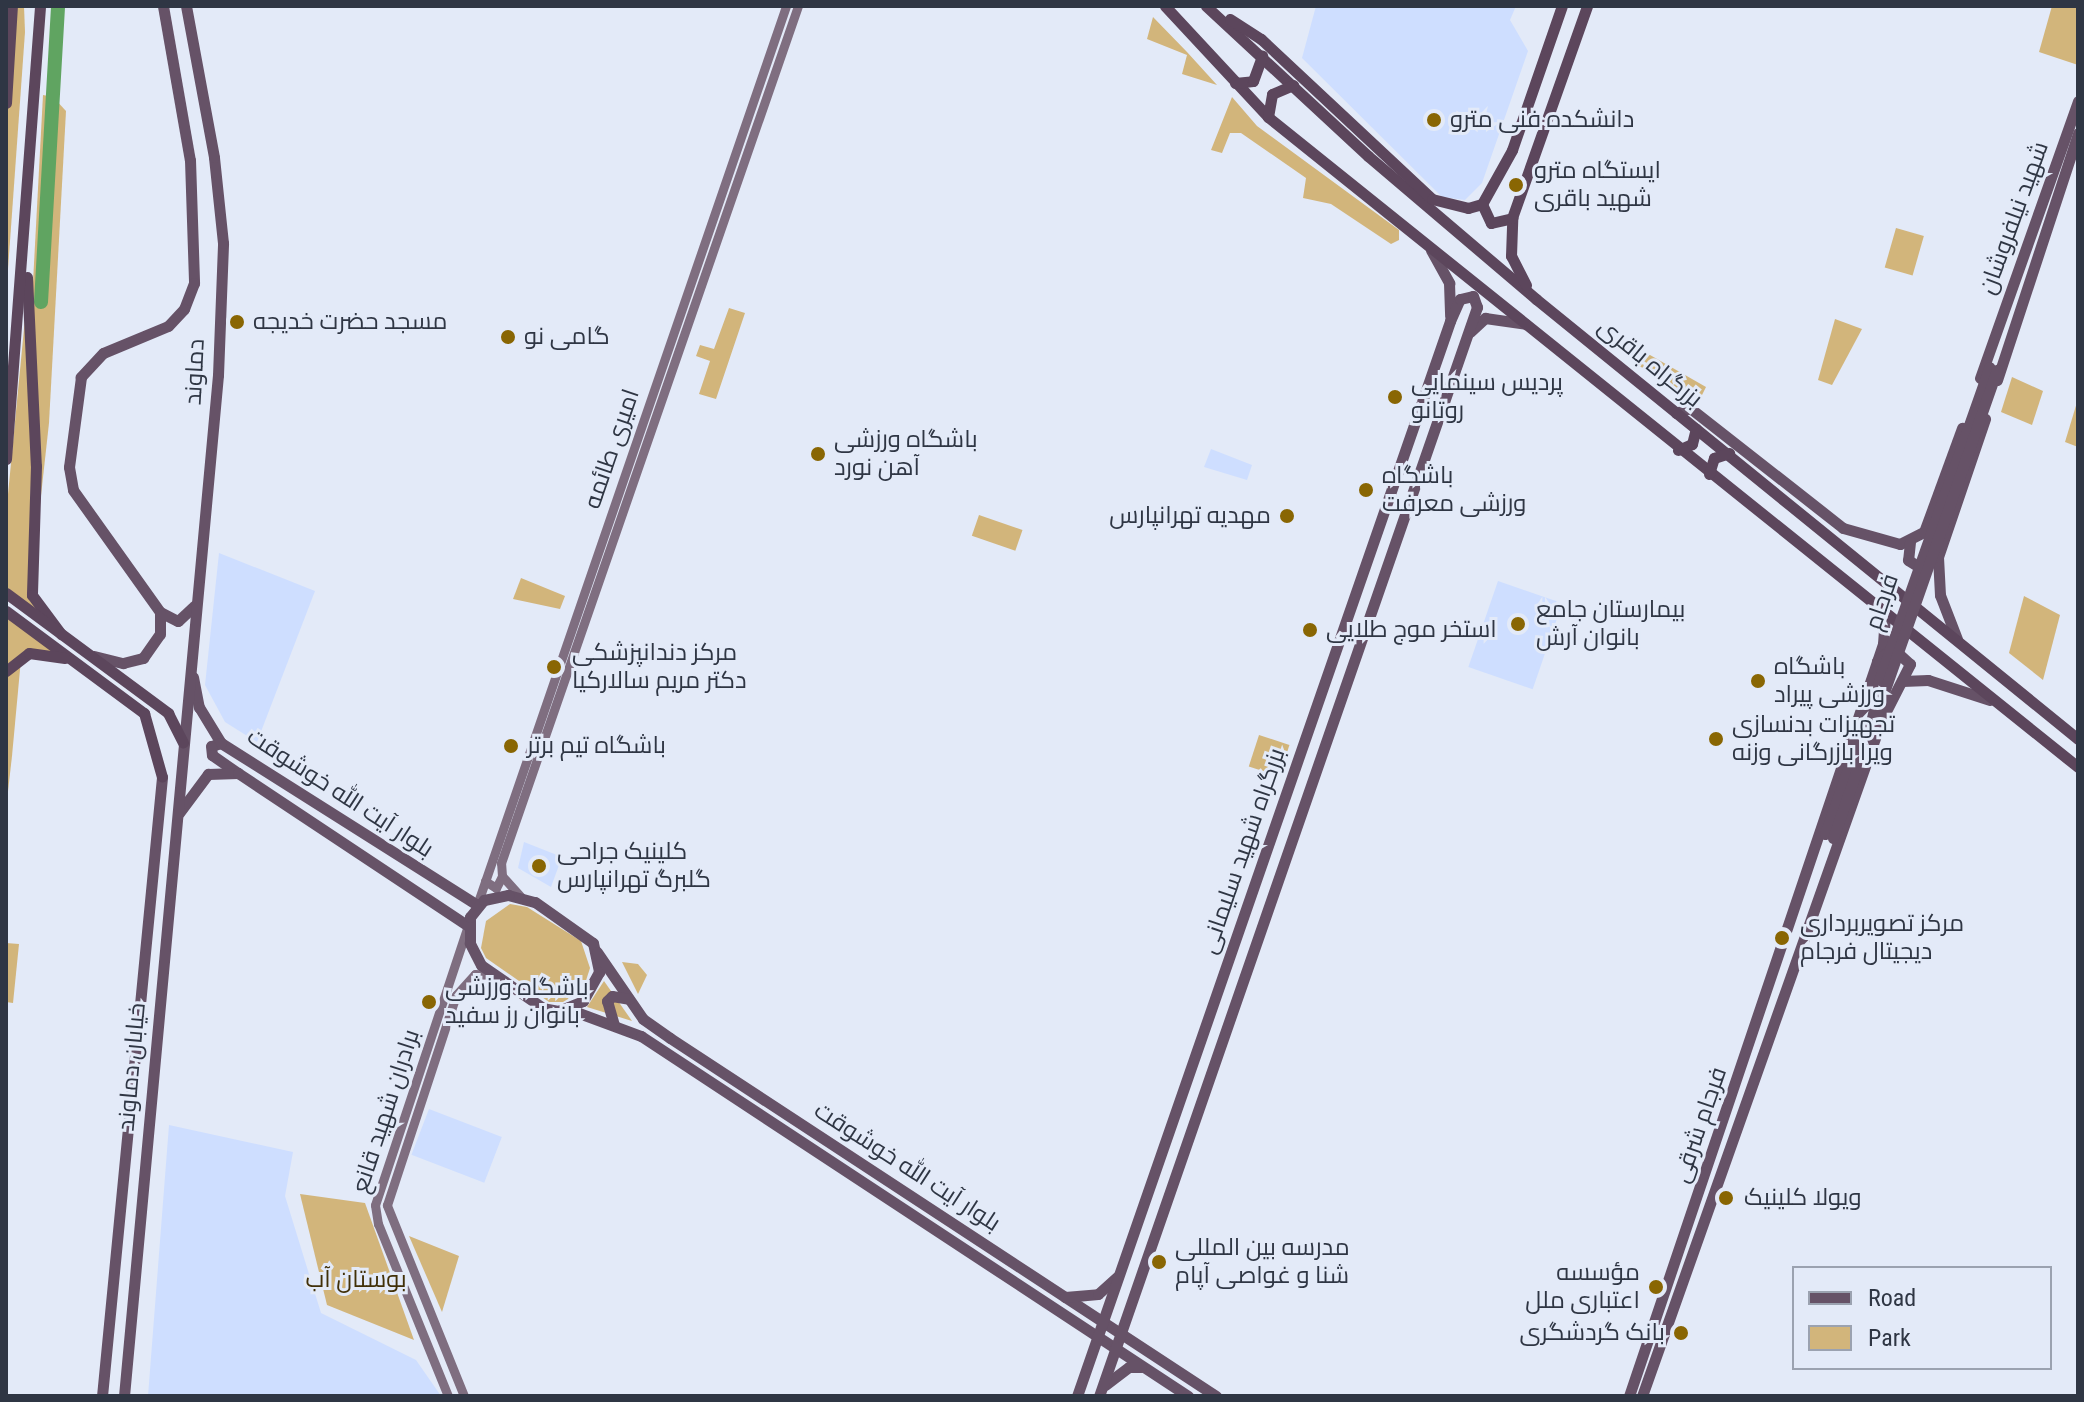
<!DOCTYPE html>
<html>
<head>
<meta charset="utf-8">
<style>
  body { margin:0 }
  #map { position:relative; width:2084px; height:1402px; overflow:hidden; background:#e3eaf8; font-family:"Roboto Condensed",Cairo,sans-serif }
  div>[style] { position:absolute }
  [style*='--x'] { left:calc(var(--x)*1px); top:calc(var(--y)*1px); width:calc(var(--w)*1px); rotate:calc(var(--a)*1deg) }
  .built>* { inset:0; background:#cedeff; transform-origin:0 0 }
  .green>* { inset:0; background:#d2b57b; transform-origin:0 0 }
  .river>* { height:14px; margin:-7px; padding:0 7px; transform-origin:7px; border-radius:7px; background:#60a461 }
  .secondary>* { height:9px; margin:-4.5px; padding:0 4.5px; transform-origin:4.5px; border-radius:4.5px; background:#7f6e80 }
  .primary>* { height:11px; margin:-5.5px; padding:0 5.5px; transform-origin:5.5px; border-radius:5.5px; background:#665267 }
  .trunk>* { height:11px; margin:-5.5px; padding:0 5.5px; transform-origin:5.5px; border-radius:5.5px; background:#5c465c }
  .primary-bridge>* { height:11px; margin:-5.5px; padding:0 5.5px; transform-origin:5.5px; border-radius:5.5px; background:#665267 }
  .dots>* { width:22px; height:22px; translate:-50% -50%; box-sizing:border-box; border:4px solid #e3eaf8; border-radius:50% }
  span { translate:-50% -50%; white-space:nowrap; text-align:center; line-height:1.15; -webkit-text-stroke:6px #e3eaf8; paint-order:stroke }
  .poi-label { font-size:24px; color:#2f3644 }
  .left { translate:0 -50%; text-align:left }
  .right { translate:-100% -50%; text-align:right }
  .street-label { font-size:24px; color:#2f3644 }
  .park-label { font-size:24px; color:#413008 }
  .frame { position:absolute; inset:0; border:8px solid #2f3644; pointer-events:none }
  .legend { position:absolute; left:1792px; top:1266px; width:260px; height:104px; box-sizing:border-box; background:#e3eaf8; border:2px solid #9ba2b0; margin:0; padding:10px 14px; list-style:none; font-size:24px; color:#2f3644 }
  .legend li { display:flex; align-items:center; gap:16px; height:40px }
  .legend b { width:40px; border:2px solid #9ba2b0 }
</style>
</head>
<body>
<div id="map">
  <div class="built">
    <i style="clip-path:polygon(1316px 6px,1516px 6px,1510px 20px,1528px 51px,1482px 183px,1465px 200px,1442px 197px,1302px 58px)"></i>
    <i style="clip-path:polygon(1211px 449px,1252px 465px,1247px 480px,1204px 467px)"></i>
    <i style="clip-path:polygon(219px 553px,315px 591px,257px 742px,225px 722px,205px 685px)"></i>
    <i style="left:1498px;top:581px;width:68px;height:91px;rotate:19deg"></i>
    <i style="clip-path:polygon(524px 842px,562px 857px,551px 887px,518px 868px)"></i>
    <i style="left:429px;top:1109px;width:78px;height:49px;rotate:21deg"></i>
    <i style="clip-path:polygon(169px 1125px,293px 1152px,285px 1196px,321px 1313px,416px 1360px,441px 1396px,148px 1396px)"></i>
  </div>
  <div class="green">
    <i style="clip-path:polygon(6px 6px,24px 6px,25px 32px,6px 297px)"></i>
    <i style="clip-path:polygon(2052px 6px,2078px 6px,2078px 65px,2039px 52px)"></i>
    <i style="clip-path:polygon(1153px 17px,1187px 52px,1217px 85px,1182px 74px,1187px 55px,1147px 39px)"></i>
    <i style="clip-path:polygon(43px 95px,53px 97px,66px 111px,49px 423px,36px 541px,32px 301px)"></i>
    <i style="clip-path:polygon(1232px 97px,1257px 126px,1399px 230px,1399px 240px,1391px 244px,1331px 204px,1303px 198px,1306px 178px,1241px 133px,1230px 133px,1222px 153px,1211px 150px)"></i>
    <i style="left:1896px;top:228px;width:29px;height:41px;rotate:16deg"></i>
    <i style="clip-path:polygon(26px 308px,32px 444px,28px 598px,42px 616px,6px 587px,6px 515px)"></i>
    <i style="clip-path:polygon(729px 308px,745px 313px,716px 399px,699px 394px,710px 361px,696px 356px,700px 345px,714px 349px)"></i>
    <i style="clip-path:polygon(1835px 319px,1862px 329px,1832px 385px,1818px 380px)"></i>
    <i style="clip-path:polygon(1643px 351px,1706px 387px,1696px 407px,1637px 364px)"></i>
    <i style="clip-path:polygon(2012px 377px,2043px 391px,2032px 425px,2001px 412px)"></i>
    <i style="clip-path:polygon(2078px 399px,2078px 447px,2065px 442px)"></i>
    <i style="left:979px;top:515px;width:46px;height:22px;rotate:19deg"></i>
    <i style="clip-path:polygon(521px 578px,565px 596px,560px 609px,513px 599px)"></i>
    <i style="clip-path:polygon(2024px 596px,2060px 615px,2043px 680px,2009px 653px)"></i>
    <i style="clip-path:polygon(6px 615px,62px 654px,31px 649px,6px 665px)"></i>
    <i style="clip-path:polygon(21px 659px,12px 756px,6px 809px,6px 677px)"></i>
    <i style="left:1259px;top:735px;width:32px;height:33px;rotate:18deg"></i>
    <i style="clip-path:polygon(510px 904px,527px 907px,581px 941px,590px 968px,583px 990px,563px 1002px,549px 1002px,486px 958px,481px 948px,486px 921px)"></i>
    <i style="clip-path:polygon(6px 943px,19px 944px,13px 1003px,6px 1002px)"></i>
    <i style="clip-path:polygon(622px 962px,638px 964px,647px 975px,638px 994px)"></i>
    <i style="clip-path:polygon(604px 981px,632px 1021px,587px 1007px)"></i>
    <i style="clip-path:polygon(300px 1194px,365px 1203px,414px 1340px,327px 1305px)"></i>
    <i style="clip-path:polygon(409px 1236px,459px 1256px,442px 1312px)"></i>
  </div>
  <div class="river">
    <i style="--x:41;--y:302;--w:296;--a:-86.7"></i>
  </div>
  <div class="secondary">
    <i style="--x:485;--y:881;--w:13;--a:32"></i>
    <i style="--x:496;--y:888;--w:13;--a:-63"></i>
    <i style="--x:521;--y:897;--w:28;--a:-132"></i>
    <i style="--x:502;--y:876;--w:13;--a:-94"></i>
    <i style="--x:501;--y:863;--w:907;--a:-70.89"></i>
    <i style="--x:477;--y:905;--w:951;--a:-71.03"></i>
    <i style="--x:448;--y:1396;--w:186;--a:-112.1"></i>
    <i style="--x:378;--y:1224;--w:19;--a:-99"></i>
    <i style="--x:375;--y:1205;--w:294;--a:-71.6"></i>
    <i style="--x:464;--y:1396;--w:206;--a:-112"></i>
    <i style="--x:387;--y:1205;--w:221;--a:-71.8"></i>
    <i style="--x:456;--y:995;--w:28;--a:-48"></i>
    <i style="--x:475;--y:974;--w:15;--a:4"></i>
  </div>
  <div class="primary">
    <i style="--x:163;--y:6;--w:156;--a:80.1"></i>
    <i style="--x:190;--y:160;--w:123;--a:88.1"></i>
    <i style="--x:194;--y:283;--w:28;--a:111"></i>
    <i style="--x:184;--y:309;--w:23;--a:133"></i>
    <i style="--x:168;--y:326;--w:70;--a:157.4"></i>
    <i style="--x:103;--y:353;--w:33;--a:133"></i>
    <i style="--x:81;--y:377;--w:91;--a:97.6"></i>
    <i style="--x:69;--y:467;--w:23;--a:80"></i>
    <i style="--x:73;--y:490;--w:150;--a:54.5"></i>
    <i style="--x:160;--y:612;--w:20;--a:27"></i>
    <i style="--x:178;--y:621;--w:22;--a:-43"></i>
    <i style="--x:1431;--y:250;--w:38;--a:61"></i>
    <i style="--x:1449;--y:283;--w:33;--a:88"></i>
    <i style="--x:1470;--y:332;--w:21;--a:-43"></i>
    <i style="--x:1485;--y:318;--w:41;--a:8.3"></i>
    <i style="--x:1980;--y:378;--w:294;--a:-70.5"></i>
    <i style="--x:1997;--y:380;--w:260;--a:-71.8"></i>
    <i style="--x:1676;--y:413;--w:15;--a:-20"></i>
    <i style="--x:1690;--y:408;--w:194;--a:38.1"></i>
    <i style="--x:1843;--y:528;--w:59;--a:15.7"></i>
    <i style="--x:1900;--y:544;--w:27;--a:-27"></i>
    <i style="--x:1924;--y:532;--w:111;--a:-69.9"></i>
    <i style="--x:1910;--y:542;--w:18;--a:96"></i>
    <i style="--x:1908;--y:560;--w:19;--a:32"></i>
    <i style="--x:1957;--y:639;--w:47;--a:-111.1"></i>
    <i style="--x:1940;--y:595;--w:38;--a:-93"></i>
    <i style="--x:1938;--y:557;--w:146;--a:-71.2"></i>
    <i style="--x:94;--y:656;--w:30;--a:14"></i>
    <i style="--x:123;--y:663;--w:21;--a:-14"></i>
    <i style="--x:143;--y:658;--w:29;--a:-55"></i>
    <i style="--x:160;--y:634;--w:21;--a:-90"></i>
    <i style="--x:193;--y:677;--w:31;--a:79"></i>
    <i style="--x:199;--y:707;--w:42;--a:58.6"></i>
    <i style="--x:221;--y:743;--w:303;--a:32.3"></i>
    <i style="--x:1902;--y:681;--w:26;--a:-2"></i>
    <i style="--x:1928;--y:680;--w:65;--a:17.9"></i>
    <i style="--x:221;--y:743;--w:10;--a:163"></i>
    <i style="--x:211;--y:746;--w:9;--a:84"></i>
    <i style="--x:212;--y:755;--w:32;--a:35"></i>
    <i style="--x:179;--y:813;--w:49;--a:-53.4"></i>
    <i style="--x:208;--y:774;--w:30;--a:-2"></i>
    <i style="--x:238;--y:773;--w:276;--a:33.6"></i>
    <i style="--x:508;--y:895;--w:28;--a:15"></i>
    <i style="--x:535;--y:902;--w:71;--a:35.3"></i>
    <i style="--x:593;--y:943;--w:30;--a:78"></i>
    <i style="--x:599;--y:972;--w:33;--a:119"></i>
    <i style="--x:583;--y:1001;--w:27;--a:158"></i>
    <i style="--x:558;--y:1011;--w:15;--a:-169"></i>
    <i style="--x:543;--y:1008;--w:75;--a:-145.3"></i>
    <i style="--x:481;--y:965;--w:25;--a:-117"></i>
    <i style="--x:470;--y:943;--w:26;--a:-90"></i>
    <i style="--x:470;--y:917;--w:22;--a:-51"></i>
    <i style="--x:484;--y:900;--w:25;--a:-12"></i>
    <i style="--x:597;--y:952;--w:81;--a:55.5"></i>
    <i style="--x:643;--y:1019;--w:33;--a:35"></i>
    <i style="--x:670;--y:1038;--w:653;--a:33.25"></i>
    <i style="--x:568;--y:1009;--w:78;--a:20.3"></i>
    <i style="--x:641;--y:1036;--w:655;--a:33.35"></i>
    <i style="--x:614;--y:1025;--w:25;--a:-106"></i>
    <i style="--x:607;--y:1001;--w:7;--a:-45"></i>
    <i style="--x:612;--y:996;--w:17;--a:10"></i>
    <i style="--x:1065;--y:1297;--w:33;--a:-5"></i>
    <i style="--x:1098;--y:1294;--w:25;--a:-42"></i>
    <i style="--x:1105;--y:1385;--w:30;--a:-37"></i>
    <i style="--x:1129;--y:1367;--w:12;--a:0"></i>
    <i style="--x:102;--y:1396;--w:622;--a:-84.46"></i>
    <i style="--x:124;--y:1396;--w:1025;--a:-84.74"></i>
    <i style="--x:218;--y:375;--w:132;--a:-87.8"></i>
    <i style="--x:223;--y:243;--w:86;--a:-96"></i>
    <i style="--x:214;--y:157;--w:154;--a:-100.5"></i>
    <i style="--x:1077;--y:1396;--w:1138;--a:-70.86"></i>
    <i style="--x:1450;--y:321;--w:24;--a:-66"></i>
    <i style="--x:1460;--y:299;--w:13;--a:-13"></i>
    <i style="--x:1473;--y:296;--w:12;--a:70"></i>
    <i style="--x:1477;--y:307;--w:1153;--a:109.14"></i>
    <i style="--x:1629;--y:1396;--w:794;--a:-71.34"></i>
    <i style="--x:1883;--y:644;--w:32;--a:-86"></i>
    <i style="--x:1642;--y:1396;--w:716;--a:-70.5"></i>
    <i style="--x:1881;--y:721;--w:64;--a:-63"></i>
    <i style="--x:1910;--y:664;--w:24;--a:-138"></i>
    <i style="--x:1892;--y:648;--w:20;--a:139"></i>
  </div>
  <div class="trunk">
    <i style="--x:1165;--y:6;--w:151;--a:47.1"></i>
    <i style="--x:1268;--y:117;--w:1039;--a:38.75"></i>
    <i style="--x:1206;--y:6;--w:221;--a:42.8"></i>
    <i style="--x:1368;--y:156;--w:221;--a:40.4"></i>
    <i style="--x:1536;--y:299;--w:698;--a:39.07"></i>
    <i style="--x:1230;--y:19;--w:37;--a:33"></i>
    <i style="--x:1261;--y:39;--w:234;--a:43.1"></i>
    <i style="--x:1432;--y:199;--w:37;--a:14"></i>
    <i style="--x:1468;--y:208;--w:15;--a:-16"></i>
    <i style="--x:1235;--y:83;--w:18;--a:-6"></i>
    <i style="--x:1253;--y:81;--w:27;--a:-70"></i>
    <i style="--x:6;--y:103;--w:97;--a:-86.5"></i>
    <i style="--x:1268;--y:117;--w:23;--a:-80"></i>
    <i style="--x:1272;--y:94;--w:23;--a:-23"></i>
    <i style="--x:1482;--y:204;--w:62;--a:-60.9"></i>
    <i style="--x:1512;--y:150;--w:152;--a:-70.9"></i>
    <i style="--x:1482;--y:204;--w:21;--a:65"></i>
    <i style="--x:1491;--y:223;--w:22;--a:-13"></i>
    <i style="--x:27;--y:277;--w:189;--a:87.3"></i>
    <i style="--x:36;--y:466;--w:129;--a:91.8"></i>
    <i style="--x:32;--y:595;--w:49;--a:53.4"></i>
    <i style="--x:1526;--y:285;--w:33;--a:-117"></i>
    <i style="--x:1511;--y:256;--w:38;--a:-88"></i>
    <i style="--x:1512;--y:218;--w:225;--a:-70.5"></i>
    <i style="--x:1678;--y:450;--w:15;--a:-23"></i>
    <i style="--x:1692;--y:444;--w:16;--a:-76"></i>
    <i style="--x:6;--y:459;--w:454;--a:-85.7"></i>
    <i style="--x:1709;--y:474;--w:17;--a:-73"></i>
    <i style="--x:1714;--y:458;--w:16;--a:-18"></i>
    <i style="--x:6;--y:593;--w:202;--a:36.5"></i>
    <i style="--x:168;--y:713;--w:33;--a:63"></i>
    <i style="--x:6;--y:611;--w:172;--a:36.5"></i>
    <i style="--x:144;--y:713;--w:66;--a:74.3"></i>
    <i style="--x:6;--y:671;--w:29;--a:-38"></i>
    <i style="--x:29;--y:653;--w:36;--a:8"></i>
  </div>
  <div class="primary-bridge">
    <i style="--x:1825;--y:834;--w:495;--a:-70.6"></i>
    <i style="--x:1833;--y:838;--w:496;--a:-70.7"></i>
  </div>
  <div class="dots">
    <i style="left:1434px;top:120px;background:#896603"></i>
    <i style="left:1516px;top:185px;background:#896603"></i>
    <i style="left:237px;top:322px;background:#896603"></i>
    <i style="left:508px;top:337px;background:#896603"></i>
    <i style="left:1395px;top:397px;background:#896603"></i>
    <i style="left:818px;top:454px;background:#896603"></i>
    <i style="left:1366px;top:490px;background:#896603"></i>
    <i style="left:1287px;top:516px;background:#896603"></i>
    <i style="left:1518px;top:624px;background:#896603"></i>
    <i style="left:1310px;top:630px;background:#896603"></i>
    <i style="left:554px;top:667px;background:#896603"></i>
    <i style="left:1758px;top:681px;background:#896603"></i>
    <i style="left:1716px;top:739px;background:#896603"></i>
    <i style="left:511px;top:746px;background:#896603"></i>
    <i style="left:539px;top:866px;background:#896603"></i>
    <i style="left:1782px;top:938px;background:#896603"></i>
    <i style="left:429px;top:1002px;background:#896603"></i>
    <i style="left:1726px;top:1198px;background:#896603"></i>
    <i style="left:1159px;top:1262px;background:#896603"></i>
    <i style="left:1656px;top:1287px;background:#896603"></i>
    <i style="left:1681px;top:1333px;background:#896603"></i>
  </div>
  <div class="poi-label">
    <span class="left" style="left:1450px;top:120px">دانشکده فنی مترو</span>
    <span class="left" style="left:1534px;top:185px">ایستگاه مترو<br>شهید باقری</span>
    <span class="left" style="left:253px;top:322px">مسجد حضرت خدیجه</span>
    <span class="left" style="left:524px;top:337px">گامی نو</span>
    <span class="left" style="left:1411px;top:397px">پردیس سینمایی<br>روتانو</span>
    <span class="left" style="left:834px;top:454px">باشگاه ورزشی<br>آهن نورد</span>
    <span class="left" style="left:1382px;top:490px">باشگاه<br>ورزشی معرفت</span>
    <span class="right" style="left:1271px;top:516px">مهدیه تهرانپارس</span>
    <span class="left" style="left:1536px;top:624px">بیمارستان جامع<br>بانوان آرش</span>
    <span class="left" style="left:1326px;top:630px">استخر موج طلایی</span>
    <span class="left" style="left:572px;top:667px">مرکز دندانپزشکی<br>دکتر مریم سالارکیا</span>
    <span class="left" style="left:1774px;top:681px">باشگاه<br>ورزشی پیراد</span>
    <span class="left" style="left:1732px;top:739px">تجهیزات بدنسازی<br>ویرا بازرگانی وزنه</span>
    <span class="left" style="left:527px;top:746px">باشگاه تیم برتر</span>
    <span class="left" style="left:557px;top:866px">کلینیک جراحی<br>گلبرگ تهرانپارس</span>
    <span class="left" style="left:1800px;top:938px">مرکز تصویربرداری<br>دیجیتال فرجام</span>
    <span class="left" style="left:445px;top:1002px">باشگاه ورزشی<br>بانوان رز سفید</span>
    <span class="left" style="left:1744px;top:1198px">ویولا کلینیک</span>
    <span class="left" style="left:1175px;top:1262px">مدرسه بین المللی<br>شنا و غواصی آپام</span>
    <span class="right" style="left:1640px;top:1287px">مؤسسه<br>اعتباری ملل</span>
    <span class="right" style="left:1665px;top:1333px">بانک گردشگری</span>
  </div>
  <div class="street-label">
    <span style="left:2014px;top:218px;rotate:-70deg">شهید نیلفروشان</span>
    <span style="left:1650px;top:363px;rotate:39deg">بزرگراه باقری</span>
    <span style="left:195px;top:372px;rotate:-87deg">دماوند</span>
    <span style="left:612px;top:449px;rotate:-71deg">امیری طائمه</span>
    <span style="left:1882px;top:602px;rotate:-71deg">فرجام</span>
    <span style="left:340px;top:793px;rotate:33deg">بلوار آیت الله خوشوقت</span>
    <span style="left:1243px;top:851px;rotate:-71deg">بزرگراه شهید سلیمانی</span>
    <span style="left:132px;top:1067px;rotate:-85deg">خیابان دماوند</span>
    <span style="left:386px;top:1111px;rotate:-72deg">برادران شهید قانع</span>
    <span style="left:1700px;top:1125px;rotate:-71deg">فرجام شرقی</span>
    <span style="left:907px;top:1167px;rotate:33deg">بلوار آیت الله خوشوقت</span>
  </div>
  <div class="park-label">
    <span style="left:356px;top:1280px">بوستان آب</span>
  </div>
  <div class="frame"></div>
  <ul class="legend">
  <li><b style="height:10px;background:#665267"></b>Road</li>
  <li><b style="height:22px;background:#d2b57b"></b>Park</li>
  </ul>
</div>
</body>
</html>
